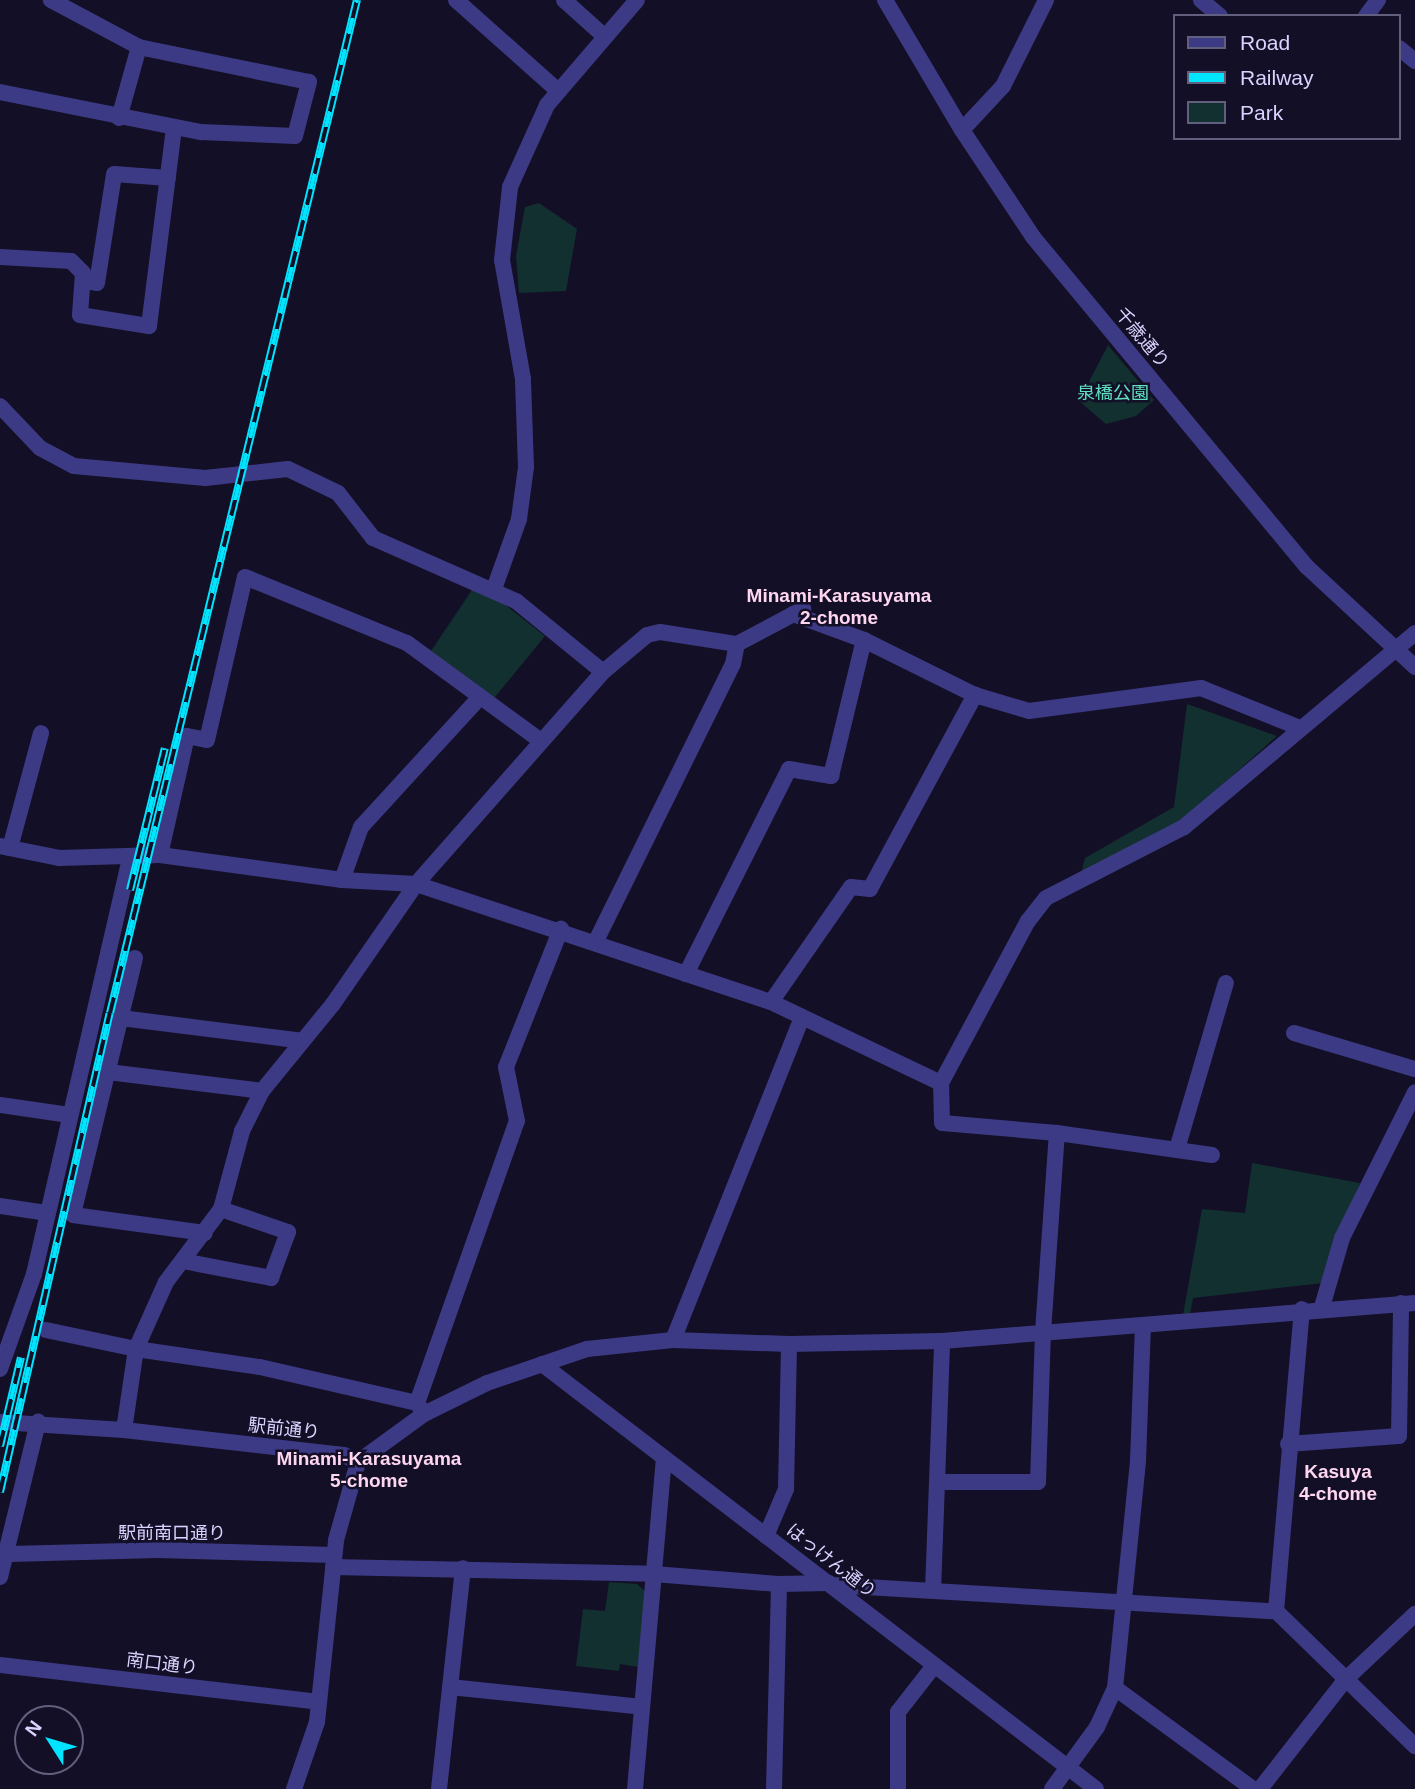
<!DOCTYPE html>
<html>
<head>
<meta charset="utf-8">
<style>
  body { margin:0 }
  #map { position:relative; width:1415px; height:1789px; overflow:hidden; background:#130f26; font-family:Arial,"Noto Sans JP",sans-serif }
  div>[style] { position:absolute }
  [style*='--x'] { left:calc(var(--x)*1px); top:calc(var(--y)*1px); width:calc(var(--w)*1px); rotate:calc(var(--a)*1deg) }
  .green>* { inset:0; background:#12302f }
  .minor>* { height:16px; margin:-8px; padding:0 8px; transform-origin:8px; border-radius:8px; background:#3d3a85 }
  .rail>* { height:8px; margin-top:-4px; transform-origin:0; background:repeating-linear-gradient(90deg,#130f26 0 16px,#00e5ff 0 32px); box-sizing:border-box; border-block:2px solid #00e5ff }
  span { translate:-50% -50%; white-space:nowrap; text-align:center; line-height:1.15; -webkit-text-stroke:5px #130f26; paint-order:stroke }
  .street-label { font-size:18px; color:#d9d4ff }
  .park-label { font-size:18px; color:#5fe0c0 }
  .neighbourhood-label { font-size:19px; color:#ffd6f0; font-weight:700 }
  .legend { position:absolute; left:1173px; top:14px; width:228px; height:126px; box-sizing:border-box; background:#130f26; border:2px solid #625e7d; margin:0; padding:9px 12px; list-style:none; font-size:21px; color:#d9d4ff }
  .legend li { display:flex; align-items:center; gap:14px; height:35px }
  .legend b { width:35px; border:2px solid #625e7d }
  .north { position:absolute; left:14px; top:1705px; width:70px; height:70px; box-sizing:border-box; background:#130f26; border:2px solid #625e7d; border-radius:50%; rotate:307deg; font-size:19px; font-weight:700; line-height:28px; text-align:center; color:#d9d4ff }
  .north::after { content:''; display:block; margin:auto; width:24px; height:32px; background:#00e5ff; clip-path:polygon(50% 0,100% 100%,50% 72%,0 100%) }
</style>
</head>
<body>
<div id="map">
  <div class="green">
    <i style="clip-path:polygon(539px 203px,577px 229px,566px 291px,519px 293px,516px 256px,525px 207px)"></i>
    <i style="clip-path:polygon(1108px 345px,1154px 400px,1136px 416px,1106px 424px,1079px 401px)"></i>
    <i style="clip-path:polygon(472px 590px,499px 600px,545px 636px,491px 702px,429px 654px)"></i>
    <i style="clip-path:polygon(1187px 704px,1277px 736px,1178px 824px,1081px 874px,1085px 858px,1174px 807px)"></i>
    <i style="clip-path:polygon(1252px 1163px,1360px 1183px,1323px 1283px,1193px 1298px,1190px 1314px,1183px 1315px,1202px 1209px,1245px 1213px)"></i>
    <i style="clip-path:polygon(609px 1582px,637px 1584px,646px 1592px,638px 1667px,620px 1664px,619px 1671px,576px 1666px,583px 1609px,605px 1611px)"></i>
  </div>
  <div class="minor">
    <i style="--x:456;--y:0;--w:135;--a:41.7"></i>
    <i style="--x:564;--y:0;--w:54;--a:42"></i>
    <i style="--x:885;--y:0;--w:151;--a:59.4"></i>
    <i style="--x:962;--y:130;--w:128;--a:56.4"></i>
    <i style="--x:1033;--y:237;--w:428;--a:50.3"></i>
    <i style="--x:1306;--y:566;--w:149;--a:42.8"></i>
    <i style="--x:1201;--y:0;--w:25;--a:40"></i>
    <i style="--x:1366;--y:16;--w:20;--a:-53"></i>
    <i style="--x:1399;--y:48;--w:21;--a:39"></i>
    <i style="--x:0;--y:92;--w:205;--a:11.3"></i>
    <i style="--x:201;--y:132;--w:94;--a:2.4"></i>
    <i style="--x:295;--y:136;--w:56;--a:-75.5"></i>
    <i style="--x:309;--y:82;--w:174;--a:-168.4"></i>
    <i style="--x:139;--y:47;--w:100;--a:-151.9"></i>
    <i style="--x:119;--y:118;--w:74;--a:-74.3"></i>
    <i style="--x:962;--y:130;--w:60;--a:-47"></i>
    <i style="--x:1003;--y:86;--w:96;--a:-63.4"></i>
    <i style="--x:0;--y:257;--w:71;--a:3.2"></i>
    <i style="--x:71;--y:261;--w:17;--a:45"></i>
    <i style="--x:83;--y:273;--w:42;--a:94.1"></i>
    <i style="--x:80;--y:315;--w:70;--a:9.1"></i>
    <i style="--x:149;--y:326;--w:200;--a:-82.8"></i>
    <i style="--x:83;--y:281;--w:14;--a:8"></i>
    <i style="--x:97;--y:283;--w:110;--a:-81.1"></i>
    <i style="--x:114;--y:174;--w:54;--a:4.2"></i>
    <i style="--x:0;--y:406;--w:58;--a:46.4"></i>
    <i style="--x:40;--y:448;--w:38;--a:28"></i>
    <i style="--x:74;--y:466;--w:132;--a:5.2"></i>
    <i style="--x:205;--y:478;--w:83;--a:-6.2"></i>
    <i style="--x:288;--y:469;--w:55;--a:25.6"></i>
    <i style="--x:338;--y:493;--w:57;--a:52.1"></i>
    <i style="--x:373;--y:538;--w:156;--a:23.8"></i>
    <i style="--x:516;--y:601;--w:112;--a:39.2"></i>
    <i style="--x:494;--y:589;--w:74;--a:-70.3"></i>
    <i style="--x:519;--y:519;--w:52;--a:-82.3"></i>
    <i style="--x:526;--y:467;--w:88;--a:-92"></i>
    <i style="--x:523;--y:379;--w:121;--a:-100"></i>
    <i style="--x:502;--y:260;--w:73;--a:-83.7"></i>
    <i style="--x:510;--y:187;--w:90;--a:-65.7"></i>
    <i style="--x:547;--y:105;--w:138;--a:-49.4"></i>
    <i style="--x:793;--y:614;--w:76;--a:20.1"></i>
    <i style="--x:864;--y:640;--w:124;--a:26.4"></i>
    <i style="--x:975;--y:695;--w:56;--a:16.5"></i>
    <i style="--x:1029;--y:711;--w:174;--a:-7.6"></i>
    <i style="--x:1201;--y:688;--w:107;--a:22"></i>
    <i style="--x:0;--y:846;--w:60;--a:11.5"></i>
    <i style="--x:59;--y:858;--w:101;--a:-1.7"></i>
    <i style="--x:160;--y:855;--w:184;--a:7.8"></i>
    <i style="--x:342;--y:880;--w:74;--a:3.1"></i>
    <i style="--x:416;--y:884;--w:374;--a:18.4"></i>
    <i style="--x:771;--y:1002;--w:188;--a:25.5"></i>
    <i style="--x:10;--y:848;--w:119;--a:-74.9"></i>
    <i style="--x:160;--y:855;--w:122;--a:-77.2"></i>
    <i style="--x:187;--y:736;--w:20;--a:11"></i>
    <i style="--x:207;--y:740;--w:167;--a:-76.9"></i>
    <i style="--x:245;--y:577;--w:175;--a:22.2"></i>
    <i style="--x:407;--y:643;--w:166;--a:36.2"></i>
    <i style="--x:342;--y:880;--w:56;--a:-70.3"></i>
    <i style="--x:361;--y:827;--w:176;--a:-47.5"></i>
    <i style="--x:596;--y:941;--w:309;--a:-63.7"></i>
    <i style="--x:733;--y:664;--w:20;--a:-79"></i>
    <i style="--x:737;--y:644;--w:75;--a:-27.9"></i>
    <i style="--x:135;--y:958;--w:264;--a:103.6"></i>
    <i style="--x:73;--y:1215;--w:133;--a:7.8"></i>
    <i style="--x:686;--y:974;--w:229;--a:-63.3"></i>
    <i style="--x:789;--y:769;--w:43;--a:9.5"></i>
    <i style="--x:831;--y:776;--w:140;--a:-76.4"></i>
    <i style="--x:771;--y:1002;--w:140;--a:-55.2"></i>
    <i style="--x:851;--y:887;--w:19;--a:6"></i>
    <i style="--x:870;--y:889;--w:221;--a:-61.6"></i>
    <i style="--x:121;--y:1018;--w:182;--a:7.2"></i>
    <i style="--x:1294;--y:1033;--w:126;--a:16.6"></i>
    <i style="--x:108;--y:1072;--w:155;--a:7"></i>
    <i style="--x:0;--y:1105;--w:70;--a:8.2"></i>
    <i style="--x:1177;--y:1149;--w:173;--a:-73.6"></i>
    <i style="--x:1212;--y:1155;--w:157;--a:-171.9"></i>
    <i style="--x:1057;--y:1133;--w:115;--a:-175"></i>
    <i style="--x:942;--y:1123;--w:40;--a:-91.4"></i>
    <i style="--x:941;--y:1083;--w:184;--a:-61.8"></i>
    <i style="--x:1028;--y:921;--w:29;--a:-52"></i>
    <i style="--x:1046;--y:898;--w:155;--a:-27.2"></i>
    <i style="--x:1184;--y:827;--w:302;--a:-40"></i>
    <i style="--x:0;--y:1206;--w:48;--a:8.5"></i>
    <i style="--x:183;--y:1261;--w:90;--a:10.9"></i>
    <i style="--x:271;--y:1278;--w:49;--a:-69.7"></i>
    <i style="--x:288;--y:1232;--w:71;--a:-161.1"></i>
    <i style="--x:1322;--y:1307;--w:72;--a:-73.8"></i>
    <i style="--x:1342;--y:1238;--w:163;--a:-63.4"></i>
    <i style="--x:46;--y:1330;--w:92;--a:11.9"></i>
    <i style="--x:136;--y:1349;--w:125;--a:8.3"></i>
    <i style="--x:260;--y:1367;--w:161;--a:12.9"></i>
    <i style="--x:417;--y:1403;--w:11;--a:56"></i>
    <i style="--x:673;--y:1340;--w:348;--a:-68.2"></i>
    <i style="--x:542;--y:1364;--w:698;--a:37.49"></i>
    <i style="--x:0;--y:1369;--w:101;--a:-70.3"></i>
    <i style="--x:34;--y:1274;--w:427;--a:-77"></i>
    <i style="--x:417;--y:1403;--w:299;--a:-70.5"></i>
    <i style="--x:517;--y:1121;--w:55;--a:-101.5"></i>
    <i style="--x:506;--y:1067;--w:149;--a:-68.3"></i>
    <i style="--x:0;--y:1422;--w:124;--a:3.7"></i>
    <i style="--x:124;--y:1430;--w:221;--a:6.5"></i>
    <i style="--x:344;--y:1455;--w:16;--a:27"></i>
    <i style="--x:124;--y:1430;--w:82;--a:-81.6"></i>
    <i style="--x:136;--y:1349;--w:73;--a:-65.9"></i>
    <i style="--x:166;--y:1282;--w:91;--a:-53"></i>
    <i style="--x:221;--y:1209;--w:81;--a:-74.9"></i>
    <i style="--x:242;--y:1131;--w:45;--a:-63.4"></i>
    <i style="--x:262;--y:1091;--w:112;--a:-50.8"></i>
    <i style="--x:333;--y:1004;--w:146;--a:-55.3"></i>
    <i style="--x:416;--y:884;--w:283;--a:-48.6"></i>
    <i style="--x:603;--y:672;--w:57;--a:-40.1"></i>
    <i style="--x:647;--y:635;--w:13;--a:-13"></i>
    <i style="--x:660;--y:632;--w:78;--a:8.9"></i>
    <i style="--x:1288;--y:1444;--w:111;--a:-4.1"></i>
    <i style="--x:1399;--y:1436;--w:133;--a:-89.1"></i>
    <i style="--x:938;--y:1482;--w:100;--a:0"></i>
    <i style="--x:1038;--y:1482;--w:150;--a:-88.1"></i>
    <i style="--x:1043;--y:1332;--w:199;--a:-86"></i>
    <i style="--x:766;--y:1536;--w:51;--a:-66.9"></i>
    <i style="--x:786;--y:1489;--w:145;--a:-88.8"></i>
    <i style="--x:9;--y:1554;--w:148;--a:-1.5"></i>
    <i style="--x:157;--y:1550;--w:177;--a:1.6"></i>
    <i style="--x:333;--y:1567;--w:321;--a:1.2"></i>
    <i style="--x:654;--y:1574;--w:125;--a:4.6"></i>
    <i style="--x:0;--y:1577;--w:160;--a:-76.2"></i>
    <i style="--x:832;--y:1585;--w:445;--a:3.4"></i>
    <i style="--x:1276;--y:1611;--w:194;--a:44.2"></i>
    <i style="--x:933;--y:1591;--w:250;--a:-87.9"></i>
    <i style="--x:1276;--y:1611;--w:303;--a:-85.1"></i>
    <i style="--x:0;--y:1665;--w:321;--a:6.6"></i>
    <i style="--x:450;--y:1687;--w:193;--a:5.9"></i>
    <i style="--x:1115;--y:1688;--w:171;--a:36.2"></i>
    <i style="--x:294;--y:1789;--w:71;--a:-71.1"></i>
    <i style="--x:317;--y:1722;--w:183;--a:-84"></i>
    <i style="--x:336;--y:1540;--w:81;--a:-74.2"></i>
    <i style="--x:358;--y:1462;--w:82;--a:-36"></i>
    <i style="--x:424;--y:1414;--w:70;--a:-26.2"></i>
    <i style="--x:487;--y:1383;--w:106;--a:-18.8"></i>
    <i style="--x:587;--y:1349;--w:86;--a:-6"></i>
    <i style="--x:673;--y:1340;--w:116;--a:2"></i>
    <i style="--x:789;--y:1344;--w:153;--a:-1.1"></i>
    <i style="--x:942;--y:1341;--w:475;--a:-4.6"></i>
    <i style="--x:439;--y:1789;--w:222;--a:-83.8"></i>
    <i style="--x:635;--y:1789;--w:332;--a:-85"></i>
    <i style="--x:774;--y:1789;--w:205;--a:-88.6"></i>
    <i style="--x:779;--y:1584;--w:50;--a:-1.1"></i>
    <i style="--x:898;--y:1789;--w:77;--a:-90"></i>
    <i style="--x:898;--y:1712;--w:58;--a:-52"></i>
    <i style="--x:1052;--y:1789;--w:77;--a:-54"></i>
    <i style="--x:1097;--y:1727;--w:43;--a:-65.2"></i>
    <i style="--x:1115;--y:1688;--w:228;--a:-84.2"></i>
    <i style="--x:1138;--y:1461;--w:136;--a:-87.9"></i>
    <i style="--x:1260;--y:1789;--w:140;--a:-52"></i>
    <i style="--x:1346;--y:1679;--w:95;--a:-43.3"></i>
  </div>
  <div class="rail">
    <i style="--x:130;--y:890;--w:146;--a:-76.2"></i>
    <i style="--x:0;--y:1446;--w:91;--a:-76.7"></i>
    <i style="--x:0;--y:1492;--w:491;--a:-77.1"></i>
    <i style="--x:110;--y:1013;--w:1043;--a:-76.3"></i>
  </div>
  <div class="street-label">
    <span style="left:1142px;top:338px;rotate:50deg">千歳通り</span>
    <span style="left:284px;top:1429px;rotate:6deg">駅前通り</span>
    <span style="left:172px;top:1533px">駅前南口通り</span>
    <span style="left:831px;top:1561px;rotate:38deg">はっけん通り</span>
    <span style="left:162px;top:1664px;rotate:7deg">南口通り</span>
  </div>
  <div class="park-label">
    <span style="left:1113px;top:393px">泉橋公園</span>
  </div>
  <div class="neighbourhood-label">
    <span style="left:839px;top:607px">Minami-Karasuyama<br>2-chome</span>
    <span style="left:369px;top:1470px">Minami-Karasuyama<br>5-chome</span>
    <span style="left:1338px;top:1483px">Kasuya<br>4-chome</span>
  </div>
  <ul class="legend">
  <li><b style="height:9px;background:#3d3a85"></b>Road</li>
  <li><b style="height:9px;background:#00e5ff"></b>Railway</li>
  <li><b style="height:19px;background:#12302f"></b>Park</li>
  </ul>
  <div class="north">N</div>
</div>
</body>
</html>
